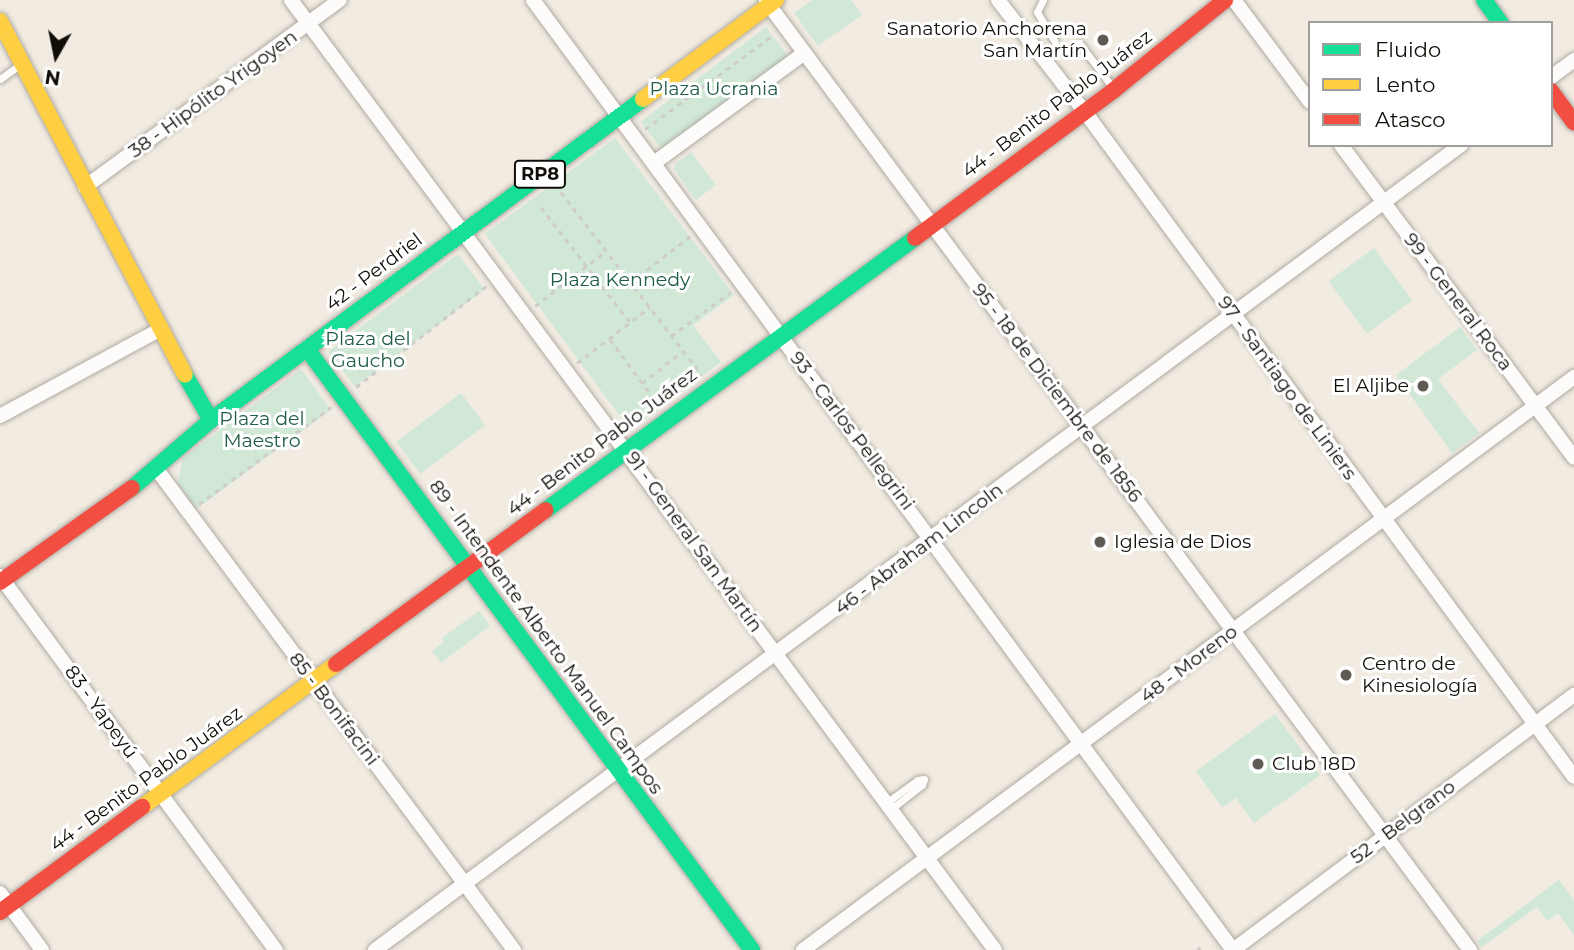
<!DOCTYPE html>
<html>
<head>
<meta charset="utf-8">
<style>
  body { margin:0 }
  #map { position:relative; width:1574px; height:950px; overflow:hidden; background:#f1ebe1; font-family:Montserrat,sans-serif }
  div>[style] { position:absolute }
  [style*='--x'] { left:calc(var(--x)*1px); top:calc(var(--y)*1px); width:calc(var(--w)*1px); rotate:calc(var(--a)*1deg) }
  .green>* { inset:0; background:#d1e8d7; transform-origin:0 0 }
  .path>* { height:2.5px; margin-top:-1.25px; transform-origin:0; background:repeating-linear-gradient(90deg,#cecdc9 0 5px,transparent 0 10px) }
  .roads { filter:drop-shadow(0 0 2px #b0aba3) drop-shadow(0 0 2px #b0aba3) }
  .lane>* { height:7px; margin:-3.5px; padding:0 3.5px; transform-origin:3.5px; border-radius:3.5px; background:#fdfcfa }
  .street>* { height:14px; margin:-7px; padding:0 7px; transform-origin:7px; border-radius:7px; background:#fdfcfa }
  .fast>* { height:16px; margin:-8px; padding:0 8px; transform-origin:8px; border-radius:8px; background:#16e098 }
  .slow>* { height:16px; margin:-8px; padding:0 8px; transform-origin:8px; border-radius:8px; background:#ffcf43 }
  .jam>* { height:16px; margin:-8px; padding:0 8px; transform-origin:8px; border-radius:8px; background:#f24e42 }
  .dots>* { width:19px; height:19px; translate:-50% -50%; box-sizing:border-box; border:4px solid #fff; border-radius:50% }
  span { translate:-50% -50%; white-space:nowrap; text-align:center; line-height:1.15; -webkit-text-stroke:6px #fff; paint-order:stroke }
  .shield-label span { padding:2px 5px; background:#fff; border:2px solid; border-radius:5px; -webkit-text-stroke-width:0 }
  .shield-label { font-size:18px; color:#110e08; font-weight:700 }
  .poi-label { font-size:19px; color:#110e08 }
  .right { translate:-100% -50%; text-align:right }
  .left { translate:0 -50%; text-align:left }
  .park-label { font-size:19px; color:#205d46 }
  .street-label { font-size:19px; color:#110e08 }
  .legend { position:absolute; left:1308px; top:21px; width:245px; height:126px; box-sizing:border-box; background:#fff; border:2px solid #a09f9c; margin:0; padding:9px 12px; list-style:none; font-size:21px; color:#110e08 }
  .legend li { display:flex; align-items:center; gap:14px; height:35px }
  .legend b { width:35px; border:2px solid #a09f9c }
  .north { position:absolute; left:21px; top:21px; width:70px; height:70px; -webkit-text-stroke:5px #fff; paint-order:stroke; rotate:189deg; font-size:19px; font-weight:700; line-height:28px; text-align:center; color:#110e08 }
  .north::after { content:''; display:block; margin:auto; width:24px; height:32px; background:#110e08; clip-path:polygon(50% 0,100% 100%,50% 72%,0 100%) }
</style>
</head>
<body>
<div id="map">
  <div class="green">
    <i style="clip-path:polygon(812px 0,851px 0,862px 15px,818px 46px,794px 13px)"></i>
    <i style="left:766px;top:27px;width:38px;height:157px;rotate:53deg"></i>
    <i style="clip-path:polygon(615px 138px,734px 295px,693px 325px,721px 362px,634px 427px,627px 426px,485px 234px)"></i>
    <i style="clip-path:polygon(691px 152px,716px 185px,696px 200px,674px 169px,675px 164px)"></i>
    <i style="left:1374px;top:248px;width:65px;height:56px;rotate:54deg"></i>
    <i style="left:458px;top:254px;width:44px;height:162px;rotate:53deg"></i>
    <i style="clip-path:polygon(1460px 327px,1477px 350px,1438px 379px,1479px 433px,1452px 453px,1396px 375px)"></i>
    <i style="clip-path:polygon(301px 369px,331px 410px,195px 510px,178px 482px,183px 458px)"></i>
    <i style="left:461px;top:393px;width:40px;height:81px;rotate:53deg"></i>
    <i style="clip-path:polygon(479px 611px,490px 626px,441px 663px,432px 651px,444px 642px,442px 638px)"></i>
    <i style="clip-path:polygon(1275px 714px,1320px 775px,1254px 823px,1236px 798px,1222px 807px,1196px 771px)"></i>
    <i style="clip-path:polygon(1559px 880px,1574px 901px,1574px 935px,1558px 913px,1547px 921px,1537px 907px,1482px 947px,1477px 941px)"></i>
  </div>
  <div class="path">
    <i style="--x:645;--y:129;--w:157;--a:-36.2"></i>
    <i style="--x:561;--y:192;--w:231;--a:52.4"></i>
    <i style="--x:541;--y:207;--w:145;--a:52.3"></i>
    <i style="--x:631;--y:282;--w:77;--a:-37.6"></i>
    <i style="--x:535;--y:306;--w:90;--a:-37.8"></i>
    <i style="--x:671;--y:336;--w:74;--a:-36.3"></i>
    <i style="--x:610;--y:339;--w:84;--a:53.7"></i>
    <i style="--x:577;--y:363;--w:92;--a:-37.5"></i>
    <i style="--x:642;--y:383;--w:52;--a:-38"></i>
    <i style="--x:356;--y:387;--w:165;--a:-37.8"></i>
    <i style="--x:199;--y:504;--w:164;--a:-36.3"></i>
    <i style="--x:1198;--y:947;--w:4;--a:56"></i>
  </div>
  <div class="roads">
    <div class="lane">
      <i style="--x:1043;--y:0;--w:13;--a:117"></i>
      <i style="--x:1037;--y:12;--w:35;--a:59"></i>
      <i style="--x:1080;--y:44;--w:55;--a:53.1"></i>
      <i style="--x:0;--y:79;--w:24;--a:-36"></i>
      <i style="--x:886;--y:803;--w:39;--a:-36"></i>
      <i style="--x:918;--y:780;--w:6;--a:-9"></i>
      <i style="--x:891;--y:809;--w:39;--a:-38"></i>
      <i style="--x:922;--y:785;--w:6;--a:-72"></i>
    </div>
    <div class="street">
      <i style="--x:291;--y:0;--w:1182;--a:53.46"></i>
      <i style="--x:533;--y:0;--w:1180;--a:53.62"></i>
      <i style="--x:998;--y:0;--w:142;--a:52.2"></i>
      <i style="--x:1085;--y:112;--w:825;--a:53.67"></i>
      <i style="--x:1234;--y:0;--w:127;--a:53.3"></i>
      <i style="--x:766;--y:1;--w:1182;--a:53.43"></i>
      <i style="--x:1551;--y:77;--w:29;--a:-36"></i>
      <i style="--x:1341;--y:145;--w:390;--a:53.3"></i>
      <i style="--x:654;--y:163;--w:185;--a:-36.2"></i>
      <i style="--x:85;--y:187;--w:316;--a:-36.3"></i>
      <i style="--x:0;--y:416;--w:181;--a:-28.4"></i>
      <i style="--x:155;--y:467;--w:602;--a:53.38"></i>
      <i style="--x:0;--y:576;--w:465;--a:53.6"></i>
      <i style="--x:0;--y:893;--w:71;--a:53.6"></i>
      <i style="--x:375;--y:950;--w:1352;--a:-36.55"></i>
      <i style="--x:803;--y:950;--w:961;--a:-36.62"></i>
      <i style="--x:1233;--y:950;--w:426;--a:-36.8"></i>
    </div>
    <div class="fast">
      <i style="--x:1484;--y:0;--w:29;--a:54"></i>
      <i style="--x:307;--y:349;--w:748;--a:53.48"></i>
      <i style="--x:185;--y:375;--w:52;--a:60"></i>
      <i style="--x:211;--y:420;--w:538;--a:-36.61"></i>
      <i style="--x:132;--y:488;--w:104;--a:-40.7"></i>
      <i style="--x:546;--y:510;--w:458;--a:-36.4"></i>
    </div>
    <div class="slow">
      <i style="--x:0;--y:21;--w:399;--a:62.4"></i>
      <i style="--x:643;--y:99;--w:166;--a:-36.7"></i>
      <i style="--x:142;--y:807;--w:241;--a:-36.4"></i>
    </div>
    <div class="jam">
      <i style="--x:1551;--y:91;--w:39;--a:54"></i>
      <i style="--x:915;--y:238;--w:248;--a:-36.6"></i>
      <i style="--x:1114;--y:90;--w:143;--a:-39"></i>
      <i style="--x:0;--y:582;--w:162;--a:-35.5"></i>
      <i style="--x:336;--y:664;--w:260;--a:-36.3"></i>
      <i style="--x:0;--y:912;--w:177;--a:-36.5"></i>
    </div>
  </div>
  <div class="dots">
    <i style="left:1103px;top:40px;background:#5f5b54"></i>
    <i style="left:1423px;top:386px;background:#5f5b54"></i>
    <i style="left:1100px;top:542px;background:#5f5b54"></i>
    <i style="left:1346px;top:675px;background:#5f5b54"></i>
    <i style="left:1258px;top:764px;background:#5f5b54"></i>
  </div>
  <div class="shield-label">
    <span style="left:540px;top:174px">RP8</span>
  </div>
  <div class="poi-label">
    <span class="right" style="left:1087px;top:40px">Sanatorio Anchorena<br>San Martín</span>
    <span class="right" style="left:1409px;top:386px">El Aljibe</span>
    <span class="left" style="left:1114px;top:542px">Iglesia de Dios</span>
    <span class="left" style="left:1362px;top:675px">Centro de<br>Kinesiología</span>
    <span class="left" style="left:1272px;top:764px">Club 18D</span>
  </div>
  <div class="park-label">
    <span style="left:714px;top:89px">Plaza Ucrania</span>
    <span style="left:620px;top:280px">Plaza Kennedy</span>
    <span style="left:368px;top:350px">Plaza del<br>Gaucho</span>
    <span style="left:262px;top:430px">Plaza del<br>Maestro</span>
  </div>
  <div class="street-label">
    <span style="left:213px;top:94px;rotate:-36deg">38 - Hipólito Yrigoyen</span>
    <span style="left:1057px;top:104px;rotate:-37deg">44 - Benito Pablo Juárez</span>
    <span style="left:374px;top:272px;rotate:-37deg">42 - Perdriel</span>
    <span style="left:1458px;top:302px;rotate:53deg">99 - General Roca</span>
    <span style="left:1287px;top:388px;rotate:54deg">97 - Santiago de Liniers</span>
    <span style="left:1057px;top:393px;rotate:53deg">95 - 18 de Diciembre de 1856</span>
    <span style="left:852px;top:431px;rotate:53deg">93 - Carlos Pellegrini</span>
    <span style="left:602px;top:442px;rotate:-37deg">44 - Benito Pablo Juárez</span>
    <span style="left:694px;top:542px;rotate:54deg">91 - General San Martín</span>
    <span style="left:919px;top:549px;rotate:-37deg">46 - Abraham Lincoln</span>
    <span style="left:546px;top:637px;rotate:54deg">89 - Intendente Alberto Manuel Campos</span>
    <span style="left:1189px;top:664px;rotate:-37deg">48 - Moreno</span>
    <span style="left:334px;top:709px;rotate:53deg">85 - Bonifacini</span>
    <span style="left:101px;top:712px;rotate:54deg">83 - Yapeyú</span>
    <span style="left:146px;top:779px;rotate:-36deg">44 - Benito Pablo Juárez</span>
    <span style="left:1403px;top:822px;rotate:-37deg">52 - Belgrano</span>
  </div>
  <ul class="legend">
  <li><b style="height:9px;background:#16e098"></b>Fluido</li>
  <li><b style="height:9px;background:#ffcf43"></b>Lento</li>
  <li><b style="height:9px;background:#f24e42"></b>Atasco</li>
  </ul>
  <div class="north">N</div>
</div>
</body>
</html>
